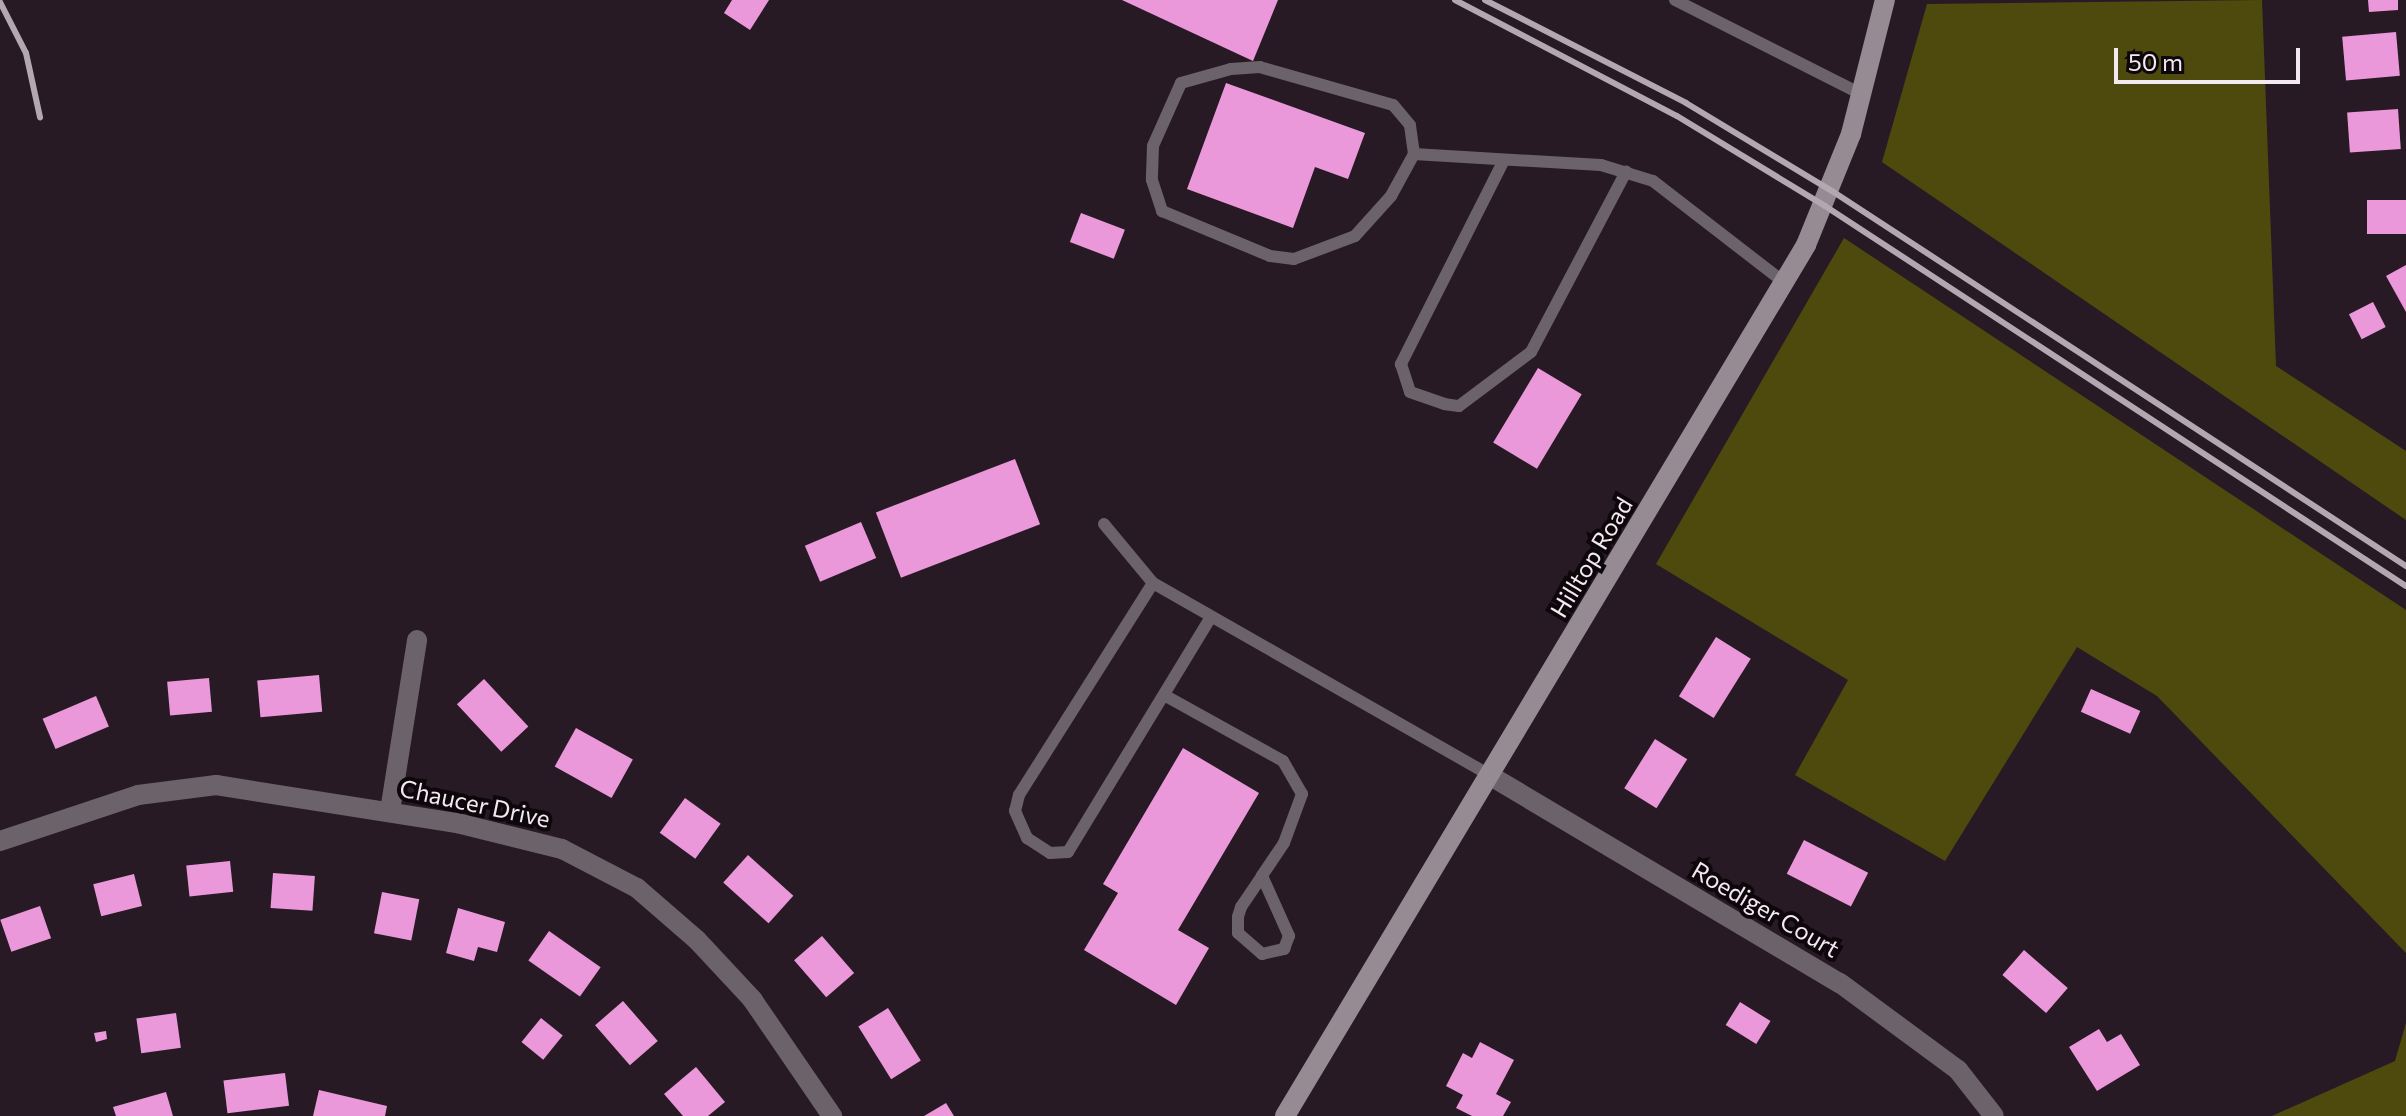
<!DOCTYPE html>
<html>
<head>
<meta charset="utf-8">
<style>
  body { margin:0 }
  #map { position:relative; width:2406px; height:1116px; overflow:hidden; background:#281a25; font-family:Commissioner,sans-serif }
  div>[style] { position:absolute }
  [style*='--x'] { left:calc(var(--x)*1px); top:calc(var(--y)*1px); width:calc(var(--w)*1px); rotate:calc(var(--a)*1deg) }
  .forest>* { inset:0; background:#4e4a0d }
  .building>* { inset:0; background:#eb98da; transform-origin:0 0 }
  .lane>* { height:12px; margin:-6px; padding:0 6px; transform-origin:6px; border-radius:6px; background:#6b6369 }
  .street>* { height:20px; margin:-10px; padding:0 10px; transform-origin:10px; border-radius:10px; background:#6b6369 }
  .secondary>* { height:20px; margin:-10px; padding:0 10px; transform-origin:10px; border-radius:10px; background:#968a93 }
  .rail>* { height:6px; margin:-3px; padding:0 3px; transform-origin:3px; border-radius:3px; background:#b3a7b0 }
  span { translate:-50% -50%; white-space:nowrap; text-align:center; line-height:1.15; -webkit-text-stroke:8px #0d070b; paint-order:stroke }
  .street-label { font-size:24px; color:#f3e9f0 }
  .scale { position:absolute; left:2114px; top:48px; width:186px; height:36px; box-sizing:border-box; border:4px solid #f3e9f0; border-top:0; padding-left:10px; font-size:24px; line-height:28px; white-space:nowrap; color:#f3e9f0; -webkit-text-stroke:6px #0d070b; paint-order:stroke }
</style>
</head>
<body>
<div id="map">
  <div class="forest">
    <i style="clip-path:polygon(2262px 0,2276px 366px,2406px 451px,2406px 520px,1882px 162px,1927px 4px)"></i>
    <i style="clip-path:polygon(1844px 238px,2406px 610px,2406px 953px,2157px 696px,2077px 647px,1945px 861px,1795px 775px,1848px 680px,1656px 564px)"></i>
    <i style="clip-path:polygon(2406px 1023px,2406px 1116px,2272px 1116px,2395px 1061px)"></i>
  </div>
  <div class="building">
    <i style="clip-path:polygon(732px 0,769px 0,750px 30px,724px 13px)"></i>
    <i style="clip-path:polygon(1122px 0,1278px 0,1253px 61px)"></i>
    <i style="clip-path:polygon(2368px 0,2398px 0,2398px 10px,2369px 12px)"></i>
    <i style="left:2396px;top:32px;width:44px;height:54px;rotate:85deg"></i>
    <i style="clip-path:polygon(1226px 83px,1365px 133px,1348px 179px,1315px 167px,1293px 228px,1187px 189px)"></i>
    <i style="left:2398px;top:109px;width:40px;height:51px;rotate:86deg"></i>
    <i style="left:2406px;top:200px;width:34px;height:39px;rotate:90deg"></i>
    <i style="left:1081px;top:213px;width:47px;height:31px;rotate:21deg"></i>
    <i style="clip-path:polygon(2406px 265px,2406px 312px,2386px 276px)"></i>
    <i style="left:2373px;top:302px;width:28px;height:27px;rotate:63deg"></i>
    <i style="left:1538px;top:368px;width:51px;height:87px;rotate:31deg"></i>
    <i style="left:1015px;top:459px;width:70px;height:149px;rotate:69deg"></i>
    <i style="left:861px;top:522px;width:39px;height:61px;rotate:67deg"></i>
    <i style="left:1716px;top:637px;width:41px;height:70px;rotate:32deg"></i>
    <i style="left:319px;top:675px;width:37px;height:62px;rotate:85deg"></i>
    <i style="left:209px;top:678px;width:34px;height:42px;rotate:85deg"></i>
    <i style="left:484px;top:679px;width:65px;height:37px;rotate:47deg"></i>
    <i style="left:2091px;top:689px;width:54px;height:25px;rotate:24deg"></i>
    <i style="left:96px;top:696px;width:33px;height:58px;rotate:67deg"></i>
    <i style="left:576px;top:728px;width:65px;height:44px;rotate:29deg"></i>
    <i style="left:1655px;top:739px;width:38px;height:58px;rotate:32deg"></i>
    <i style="clip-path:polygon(1183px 748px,1259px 793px,1178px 930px,1209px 948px,1176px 1005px,1084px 950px,1118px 893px,1103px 884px)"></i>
    <i style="left:685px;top:798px;width:44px;height:43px;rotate:36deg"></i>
    <i style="left:1804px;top:840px;width:72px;height:38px;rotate:27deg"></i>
    <i style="left:748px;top:855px;width:61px;height:37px;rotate:42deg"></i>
    <i style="left:230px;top:861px;width:31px;height:44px;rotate:84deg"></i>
    <i style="left:273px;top:873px;width:42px;height:35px;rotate:4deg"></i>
    <i style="left:134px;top:874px;width:33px;height:42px;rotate:76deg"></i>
    <i style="left:382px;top:892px;width:38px;height:42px;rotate:11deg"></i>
    <i style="left:40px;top:906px;width:34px;height:42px;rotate:71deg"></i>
    <i style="clip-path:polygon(458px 908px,505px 922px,497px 952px,478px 947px,474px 961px,446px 953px)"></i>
    <i style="left:549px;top:931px;width:63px;height:36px;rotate:35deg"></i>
    <i style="left:822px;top:936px;width:49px;height:37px;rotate:49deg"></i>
    <i style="left:2024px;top:950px;width:58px;height:33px;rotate:41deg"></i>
    <i style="left:623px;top:1001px;width:53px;height:37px;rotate:49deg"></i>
    <i style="left:1740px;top:1002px;width:36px;height:27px;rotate:32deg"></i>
    <i style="left:888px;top:1008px;width:62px;height:35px;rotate:58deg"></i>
    <i style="left:176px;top:1013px;width:35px;height:40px;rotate:82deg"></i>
    <i style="left:541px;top:1018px;width:28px;height:31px;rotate:39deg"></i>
    <i style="clip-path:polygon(2099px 1029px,2107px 1042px,2121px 1034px,2140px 1065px,2097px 1091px,2069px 1047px)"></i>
    <i style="clip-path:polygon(106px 1031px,107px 1039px,96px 1042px,94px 1033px)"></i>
    <i style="clip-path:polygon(1480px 1042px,1514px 1060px,1496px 1094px,1511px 1102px,1503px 1116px,1472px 1116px,1456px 1108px,1463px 1095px,1446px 1086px,1463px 1053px,1472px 1058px)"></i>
    <i style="clip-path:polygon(696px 1067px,725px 1102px,708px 1116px,683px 1116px,664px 1094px)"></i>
    <i style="left:285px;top:1073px;width:33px;height:62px;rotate:83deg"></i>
    <i style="clip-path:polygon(319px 1090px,387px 1106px,385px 1116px,313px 1116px)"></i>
    <i style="clip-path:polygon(166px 1092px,173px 1116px,116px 1116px,113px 1107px)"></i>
    <i style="clip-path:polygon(946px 1103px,954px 1116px,924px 1116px)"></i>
  </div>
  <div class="lane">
    <i style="--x:1675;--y:0;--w:211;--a:26.8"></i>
    <i style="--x:1414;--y:154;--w:29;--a:-98"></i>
    <i style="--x:1410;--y:125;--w:26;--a:-130"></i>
    <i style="--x:1393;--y:105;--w:138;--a:-164.1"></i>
    <i style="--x:1260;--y:67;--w:29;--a:176"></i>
    <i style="--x:1231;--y:69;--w:52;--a:164.4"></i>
    <i style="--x:1181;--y:83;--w:69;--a:114"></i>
    <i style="--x:1153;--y:146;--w:34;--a:92"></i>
    <i style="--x:1152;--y:180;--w:33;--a:72"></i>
    <i style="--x:1162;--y:211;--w:117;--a:22.6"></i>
    <i style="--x:1270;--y:256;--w:24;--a:7"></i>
    <i style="--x:1294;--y:259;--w:65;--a:-20.7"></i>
    <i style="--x:1355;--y:236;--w:54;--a:-48"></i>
    <i style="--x:1391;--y:196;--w:48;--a:-61.3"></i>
    <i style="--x:1414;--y:154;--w:187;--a:3.4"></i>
    <i style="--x:1601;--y:165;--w:54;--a:17.1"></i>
    <i style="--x:1653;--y:181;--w:167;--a:37.7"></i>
    <i style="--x:1504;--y:160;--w:229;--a:116.8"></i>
    <i style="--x:1401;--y:364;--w:29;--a:72"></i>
    <i style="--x:1410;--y:392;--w:36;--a:19"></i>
    <i style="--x:1444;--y:404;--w:15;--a:8"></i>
    <i style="--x:1459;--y:406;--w:90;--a:-36.9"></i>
    <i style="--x:1531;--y:352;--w:204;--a:-62.2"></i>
    <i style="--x:1104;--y:524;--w:77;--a:50.3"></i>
    <i style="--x:1153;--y:583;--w:387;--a:29.7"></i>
    <i style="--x:1153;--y:583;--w:251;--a:122.3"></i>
    <i style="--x:1019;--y:795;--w:16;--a:104"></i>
    <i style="--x:1015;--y:811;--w:30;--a:66"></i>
    <i style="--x:1027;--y:838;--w:27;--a:33"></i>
    <i style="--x:1050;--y:853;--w:18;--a:-3"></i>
    <i style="--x:1068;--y:852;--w:275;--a:-58.7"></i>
    <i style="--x:1164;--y:695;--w:136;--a:29"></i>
    <i style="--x:1283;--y:761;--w:38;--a:60"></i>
    <i style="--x:1302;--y:794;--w:52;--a:110.2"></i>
    <i style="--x:1284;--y:843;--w:40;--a:124"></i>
    <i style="--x:1262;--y:876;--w:37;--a:124"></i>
    <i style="--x:1241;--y:907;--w:10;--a:107"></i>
    <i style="--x:1238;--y:917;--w:16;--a:90"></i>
    <i style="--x:1238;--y:933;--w:32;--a:41"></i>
    <i style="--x:1262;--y:954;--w:23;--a:-13"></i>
    <i style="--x:1284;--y:949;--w:14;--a:-69"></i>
    <i style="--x:1289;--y:936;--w:66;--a:-114.2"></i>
  </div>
  <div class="street">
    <i style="--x:1489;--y:775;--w:408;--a:30.7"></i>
    <i style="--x:1840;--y:983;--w:147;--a:36.4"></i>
    <i style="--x:1958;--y:1070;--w:58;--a:52"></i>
    <i style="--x:390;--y:811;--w:173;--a:-81"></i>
    <i style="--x:0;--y:841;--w:145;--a:-18.4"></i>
    <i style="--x:138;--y:795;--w:79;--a:-7.3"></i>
    <i style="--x:216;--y:785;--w:244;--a:9"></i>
    <i style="--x:457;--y:823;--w:108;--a:13.9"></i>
    <i style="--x:562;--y:849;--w:85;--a:27.5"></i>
    <i style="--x:637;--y:888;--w:79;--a:40.9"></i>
    <i style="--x:697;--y:940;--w:81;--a:47"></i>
    <i style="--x:752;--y:999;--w:142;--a:55.6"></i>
  </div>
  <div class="secondary">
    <i style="--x:1285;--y:1116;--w:1015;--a:-59.11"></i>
    <i style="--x:1806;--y:245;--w:120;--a:-67.9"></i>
    <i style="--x:1851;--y:134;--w:138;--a:-75.8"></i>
  </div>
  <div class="rail">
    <i style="--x:1455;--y:0;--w:250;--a:27.6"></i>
    <i style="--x:1677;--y:116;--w:173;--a:31.3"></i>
    <i style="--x:1825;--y:206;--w:694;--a:33.19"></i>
    <i style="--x:1485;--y:0;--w:226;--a:27.1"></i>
    <i style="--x:1686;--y:103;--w:170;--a:31.1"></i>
    <i style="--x:1832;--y:191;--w:686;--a:33.16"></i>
    <i style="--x:0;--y:2;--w:57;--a:63"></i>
    <i style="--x:26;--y:53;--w:66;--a:77.7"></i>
  </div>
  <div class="street-label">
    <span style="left:1591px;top:557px;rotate:-59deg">Hilltop Road</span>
    <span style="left:475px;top:803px;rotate:12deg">Chaucer Drive</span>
    <span style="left:1766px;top:909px;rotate:30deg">Roediger Court</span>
  </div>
  <div class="scale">50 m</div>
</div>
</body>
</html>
